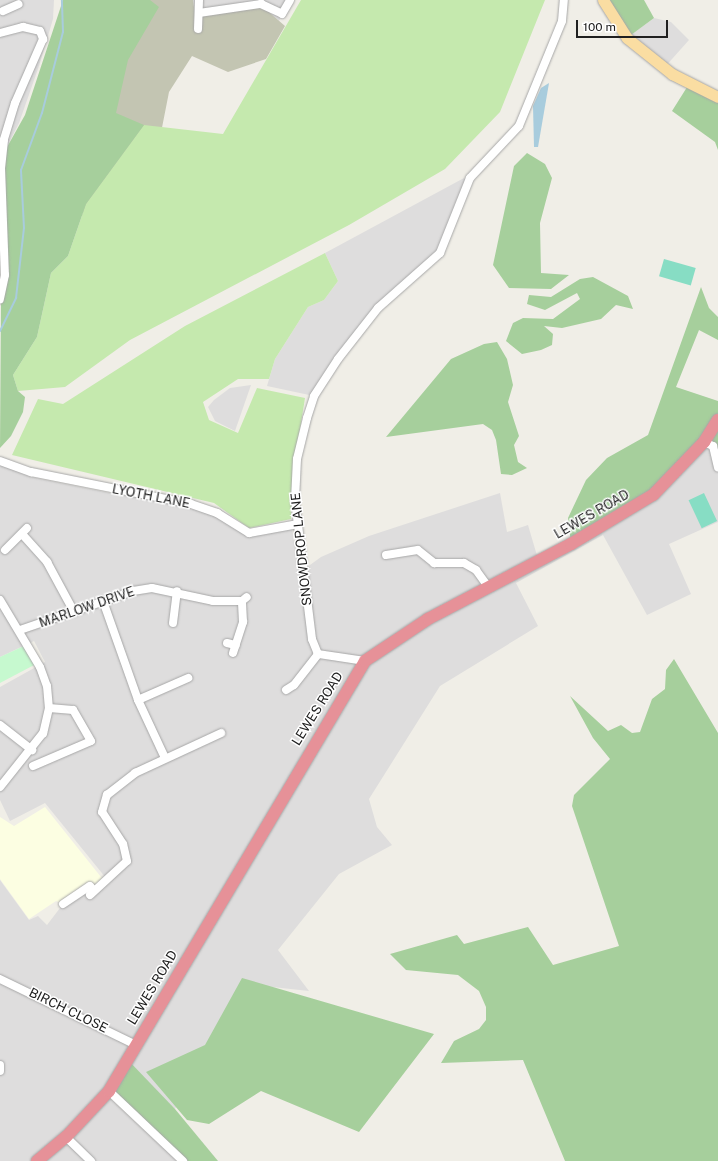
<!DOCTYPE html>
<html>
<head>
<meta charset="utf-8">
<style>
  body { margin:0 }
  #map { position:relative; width:718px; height:1161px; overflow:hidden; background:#f0eee7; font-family:"Public Sans",sans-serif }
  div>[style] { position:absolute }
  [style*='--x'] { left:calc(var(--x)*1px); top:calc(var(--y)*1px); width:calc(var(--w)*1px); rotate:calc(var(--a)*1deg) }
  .residential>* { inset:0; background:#dedddd }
  .education>* { inset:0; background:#fcfee2 }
  .construction>* { inset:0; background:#c3c5b2 }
  .grass>* { inset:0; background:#c5e9ae }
  .forest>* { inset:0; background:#a6cf9c }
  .park>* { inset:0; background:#c6f9cf }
  .pitch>* { inset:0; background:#87ddc4; transform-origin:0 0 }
  .water>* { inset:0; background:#a8ccdd }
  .stream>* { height:2px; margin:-1px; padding:0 1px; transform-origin:1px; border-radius:1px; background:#a8ccdd }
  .roads { filter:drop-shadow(0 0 1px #a7a7a7) drop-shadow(0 0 1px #a7a7a7) }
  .minor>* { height:8px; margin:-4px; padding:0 4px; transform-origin:4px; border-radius:4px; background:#fff }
  .major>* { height:11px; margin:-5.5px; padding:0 5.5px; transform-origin:5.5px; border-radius:5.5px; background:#fadda2 }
  .highway>* { height:12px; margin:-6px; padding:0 6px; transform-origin:6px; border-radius:6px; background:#e69198 }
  span { translate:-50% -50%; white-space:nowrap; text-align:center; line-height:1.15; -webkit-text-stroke:3px #fff; paint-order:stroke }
  .street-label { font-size:13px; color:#202020 }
  .scale { position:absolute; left:576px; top:20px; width:92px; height:18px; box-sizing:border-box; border:2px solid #202020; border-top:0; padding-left:5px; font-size:12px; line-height:14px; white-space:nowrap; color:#202020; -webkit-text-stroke:3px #fff; paint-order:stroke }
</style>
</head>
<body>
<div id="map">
  <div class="residential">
    <i style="clip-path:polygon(0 0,54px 0,53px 19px,39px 66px,19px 123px,0 161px)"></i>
    <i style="clip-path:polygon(193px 0,290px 0,279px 21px,263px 7px,195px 14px)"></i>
    <i style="clip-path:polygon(654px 18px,671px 22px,689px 40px,664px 68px,627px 38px)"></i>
    <i style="clip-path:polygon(464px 178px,468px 183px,440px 253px,378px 308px,314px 396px,267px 386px,275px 359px,308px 307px,324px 300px,338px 281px,325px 253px)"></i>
    <i style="clip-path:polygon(251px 385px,235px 431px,215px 421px,208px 407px,214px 400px,230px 388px)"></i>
    <i style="clip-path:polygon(718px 416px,718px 522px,669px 544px,691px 594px,647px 615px,603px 535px,516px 583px,538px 626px,440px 686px,369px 799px,377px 827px,392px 845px,339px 874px,278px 950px,309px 991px,244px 984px,175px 1109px,124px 1062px,104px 1093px,177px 1161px,0 1161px,0 880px,29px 920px,38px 916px,47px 925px,60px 908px,88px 890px,98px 892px,110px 883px,45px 803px,10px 821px,0 800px,0 687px,45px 662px,34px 641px,0 657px,0 464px,31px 477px,115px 494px,152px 497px,213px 515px,249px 536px,292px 529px,299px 573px,321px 557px,369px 536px,500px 493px,507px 532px,528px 525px,538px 559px,653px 495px)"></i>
  </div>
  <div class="education">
    <i style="clip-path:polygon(45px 807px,105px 882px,90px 886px,63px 904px,56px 901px,29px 919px,0 879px,0 817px,14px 826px)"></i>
  </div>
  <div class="construction">
    <i style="clip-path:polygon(103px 0,193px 0,195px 14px,263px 7px,285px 26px,266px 59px,228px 72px,192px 56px,169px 92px,158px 148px,81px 228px)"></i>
  </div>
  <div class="grass">
    <i style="clip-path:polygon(301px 0,545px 0,500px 112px,445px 169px,349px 225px,130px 340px,65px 387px,18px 391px,13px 375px,37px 337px,51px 273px,68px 256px,86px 204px,144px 125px,223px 134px)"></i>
    <i style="clip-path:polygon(325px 253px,338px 281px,324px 300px,308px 307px,275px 359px,269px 379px,238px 379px,203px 402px,209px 420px,238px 433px,257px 388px,305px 398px,293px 473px,291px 519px,249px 528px,214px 503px,12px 455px,38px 399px,63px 404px,185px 326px)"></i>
  </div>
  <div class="forest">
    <i style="clip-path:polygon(63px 0,150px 0,159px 7px,128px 60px,116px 113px,144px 125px,86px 204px,68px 256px,51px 273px,37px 337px,13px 375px,18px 391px,25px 397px,23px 412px,11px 436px,0 448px,2px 156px,25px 115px)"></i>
    <i style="clip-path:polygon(603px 0,644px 0,654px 18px,627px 38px)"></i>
    <i style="clip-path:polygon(689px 84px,718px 97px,718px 150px,715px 142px,672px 111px)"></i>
    <i style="clip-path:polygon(527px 153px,545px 164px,552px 178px,540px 223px,541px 273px,569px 275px,551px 289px,509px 288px,493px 265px,514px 166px)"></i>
    <i style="clip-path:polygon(593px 277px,628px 296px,633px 309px,616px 305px,601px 319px,562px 328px,544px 326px,553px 334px,552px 345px,541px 350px,522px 354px,506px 341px,513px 323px,523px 318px,553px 319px,580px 299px,577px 293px,545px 310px,527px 304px,529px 295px,551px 297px,580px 279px)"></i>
    <i style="clip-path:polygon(701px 287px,709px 308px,718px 317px,718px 340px,699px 330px,676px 387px,718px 401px,718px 467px,713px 446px,704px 443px,653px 495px,571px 544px,568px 518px,586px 480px,607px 458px,648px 435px)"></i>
    <i style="clip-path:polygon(497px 342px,507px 359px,513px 385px,508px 402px,519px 436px,514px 445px,518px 462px,527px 468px,512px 475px,501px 474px,496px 440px,492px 430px,483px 424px,386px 437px,451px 359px,484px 344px)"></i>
    <i style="clip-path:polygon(674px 659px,718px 733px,718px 1161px,565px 1161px,523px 1060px,441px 1063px,454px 1041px,479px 1029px,486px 1020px,486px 1007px,479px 991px,458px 975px,406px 970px,390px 954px,457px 935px,464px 944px,528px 927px,553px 965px,619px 946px,572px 806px,574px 795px,610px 759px,593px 738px,570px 696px,608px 731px,621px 725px,632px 733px,640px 732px,652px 699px,665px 689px,666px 670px)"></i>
    <i style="clip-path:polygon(242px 978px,434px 1034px,359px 1132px,261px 1091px,209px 1124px,187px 1120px,146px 1072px,205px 1045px)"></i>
    <i style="clip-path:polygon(127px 1059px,175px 1109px,218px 1161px,183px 1161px,109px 1091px)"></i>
  </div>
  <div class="park">
    <i style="clip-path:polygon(26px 645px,36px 664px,0 683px,0 657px)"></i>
  </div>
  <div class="pitch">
    <i style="left:664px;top:259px;width:33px;height:18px;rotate:16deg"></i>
    <i style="left:704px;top:493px;width:31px;height:17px;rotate:65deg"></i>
  </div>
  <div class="water">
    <i style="clip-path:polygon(549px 83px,538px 147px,534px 147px,533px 106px,541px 88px)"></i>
  </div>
  <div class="stream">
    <i style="--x:0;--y:331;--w:37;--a:-64"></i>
    <i style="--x:16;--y:298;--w:70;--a:-83.5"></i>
    <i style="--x:24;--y:228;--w:58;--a:-93"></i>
    <i style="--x:21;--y:170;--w:61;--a:-69.8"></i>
    <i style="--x:42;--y:113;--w:84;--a:-75.5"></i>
    <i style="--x:63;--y:32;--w:32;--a:-92"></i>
  </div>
  <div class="roads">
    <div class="minor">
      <i style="--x:3;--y:11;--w:17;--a:-24"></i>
      <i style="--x:199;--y:13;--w:63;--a:-8.3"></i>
      <i style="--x:261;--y:4;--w:23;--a:25"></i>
      <i style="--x:282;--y:14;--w:16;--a:-60"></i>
      <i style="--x:198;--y:29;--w:29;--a:-88"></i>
      <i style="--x:0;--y:33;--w:24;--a:-15"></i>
      <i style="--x:23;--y:27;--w:17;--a:13"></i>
      <i style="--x:40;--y:31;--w:9;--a:69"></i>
      <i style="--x:43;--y:39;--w:70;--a:113.6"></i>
      <i style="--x:15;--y:103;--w:39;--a:107"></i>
      <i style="--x:4;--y:140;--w:28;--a:96"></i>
      <i style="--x:1;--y:168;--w:107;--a:87.9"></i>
      <i style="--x:5;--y:275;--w:25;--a:102"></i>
      <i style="--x:704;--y:442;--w:10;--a:24"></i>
      <i style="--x:713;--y:446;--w:22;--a:77"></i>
      <i style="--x:0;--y:461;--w:33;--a:20"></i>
      <i style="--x:31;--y:472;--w:163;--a:11.3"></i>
      <i style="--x:191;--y:504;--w:28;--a:19"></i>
      <i style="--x:217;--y:513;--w:38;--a:32"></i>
      <i style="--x:249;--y:533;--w:50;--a:-10.4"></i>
      <i style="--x:22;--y:534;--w:38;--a:48"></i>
      <i style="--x:47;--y:562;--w:57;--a:61.6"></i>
      <i style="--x:5;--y:550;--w:31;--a:-45"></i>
      <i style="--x:386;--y:555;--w:32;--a:-9"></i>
      <i style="--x:418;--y:550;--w:21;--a:39"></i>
      <i style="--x:434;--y:563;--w:30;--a:0"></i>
      <i style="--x:464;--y:563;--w:14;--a:30"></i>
      <i style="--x:476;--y:570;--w:22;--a:54"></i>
      <i style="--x:0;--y:600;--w:78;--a:59.2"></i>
      <i style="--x:40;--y:667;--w:20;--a:70"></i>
      <i style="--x:47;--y:686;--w:22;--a:85"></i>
      <i style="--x:49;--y:708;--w:26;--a:103"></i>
      <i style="--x:43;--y:733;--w:69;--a:128.5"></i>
      <i style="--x:103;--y:601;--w:105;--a:70.5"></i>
      <i style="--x:138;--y:700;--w:64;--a:65"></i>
      <i style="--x:173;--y:623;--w:32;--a:-83"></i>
      <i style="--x:20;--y:630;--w:120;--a:-19"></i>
      <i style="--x:133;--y:591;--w:19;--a:-9"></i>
      <i style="--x:152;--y:588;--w:62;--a:12"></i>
      <i style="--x:213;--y:601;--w:29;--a:0"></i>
      <i style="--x:242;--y:601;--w:6;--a:-39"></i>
      <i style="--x:227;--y:643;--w:9;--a:13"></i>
      <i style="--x:233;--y:653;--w:33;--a:-72"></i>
      <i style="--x:243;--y:622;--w:21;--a:-93"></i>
      <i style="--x:365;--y:661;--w:48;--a:-171.5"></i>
      <i style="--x:318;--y:654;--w:16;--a:-112"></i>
      <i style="--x:312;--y:639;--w:140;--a:-97"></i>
      <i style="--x:295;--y:500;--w:41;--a:-87.2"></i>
      <i style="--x:297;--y:459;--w:42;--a:-76.3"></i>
      <i style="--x:307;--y:418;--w:23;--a:-72"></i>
      <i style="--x:314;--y:396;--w:44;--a:-57"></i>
      <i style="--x:338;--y:359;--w:65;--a:-51.9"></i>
      <i style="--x:378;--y:308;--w:83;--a:-41.6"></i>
      <i style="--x:440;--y:253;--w:81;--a:-68.2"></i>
      <i style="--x:470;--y:178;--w:71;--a:-46.7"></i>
      <i style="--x:519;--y:126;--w:113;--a:-67.7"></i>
      <i style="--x:562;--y:21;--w:21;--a:-85"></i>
      <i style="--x:286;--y:690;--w:9;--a:-32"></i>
      <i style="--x:294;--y:685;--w:39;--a:-52"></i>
      <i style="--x:138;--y:700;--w:55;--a:-23.7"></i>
      <i style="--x:0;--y:725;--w:41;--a:38"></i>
      <i style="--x:33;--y:766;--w:63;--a:-23.3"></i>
      <i style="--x:91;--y:741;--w:36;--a:-120"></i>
      <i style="--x:73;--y:710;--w:24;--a:-175"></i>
      <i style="--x:90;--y:895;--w:50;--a:-42.6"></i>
      <i style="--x:127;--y:861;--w:17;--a:-103"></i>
      <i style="--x:123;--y:844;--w:38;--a:-123"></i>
      <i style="--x:102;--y:812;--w:18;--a:-74"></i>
      <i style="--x:107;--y:795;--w:36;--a:-38"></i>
      <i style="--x:135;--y:773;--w:95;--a:-24.9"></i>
      <i style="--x:63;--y:904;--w:32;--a:-34"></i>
      <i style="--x:90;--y:886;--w:5;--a:53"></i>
      <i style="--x:0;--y:979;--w:151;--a:25.9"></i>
      <i style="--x:0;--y:1065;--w:6;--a:90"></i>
      <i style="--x:109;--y:1091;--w:102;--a:43.4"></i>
      <i style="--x:66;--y:1137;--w:35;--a:44"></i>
    </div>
    <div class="major">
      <i style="--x:603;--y:0;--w:45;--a:57.7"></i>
      <i style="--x:627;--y:38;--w:58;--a:38.7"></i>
      <i style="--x:672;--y:74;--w:51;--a:26.6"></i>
    </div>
    <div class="highway">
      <i style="--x:37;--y:1161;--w:38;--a:-40"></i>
      <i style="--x:66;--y:1137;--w:63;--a:-46.9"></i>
      <i style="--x:109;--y:1091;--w:500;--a:-59.23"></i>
      <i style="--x:365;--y:661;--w:76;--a:-33.7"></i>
      <i style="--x:428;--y:619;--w:161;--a:-27.7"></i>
      <i style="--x:571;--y:544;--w:96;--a:-30.9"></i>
      <i style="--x:653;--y:495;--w:74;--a:-46.1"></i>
      <i style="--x:704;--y:442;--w:26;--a:-58"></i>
    </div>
  </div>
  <div class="street-label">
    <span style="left:151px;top:497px;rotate:11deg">LYOTH LANE</span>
    <span style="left:592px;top:515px;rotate:-30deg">LEWES ROAD</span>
    <span style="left:302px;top:549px;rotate:-96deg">SNOWDROP LANE</span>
    <span style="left:87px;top:608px;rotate:-19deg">MARLOW DRIVE</span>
    <span style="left:318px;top:709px;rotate:-58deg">LEWES ROAD</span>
    <span style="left:153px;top:988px;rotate:-59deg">LEWES ROAD</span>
    <span style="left:68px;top:1011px;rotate:26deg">BIRCH CLOSE</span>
  </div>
  <div class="scale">100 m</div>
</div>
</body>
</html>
